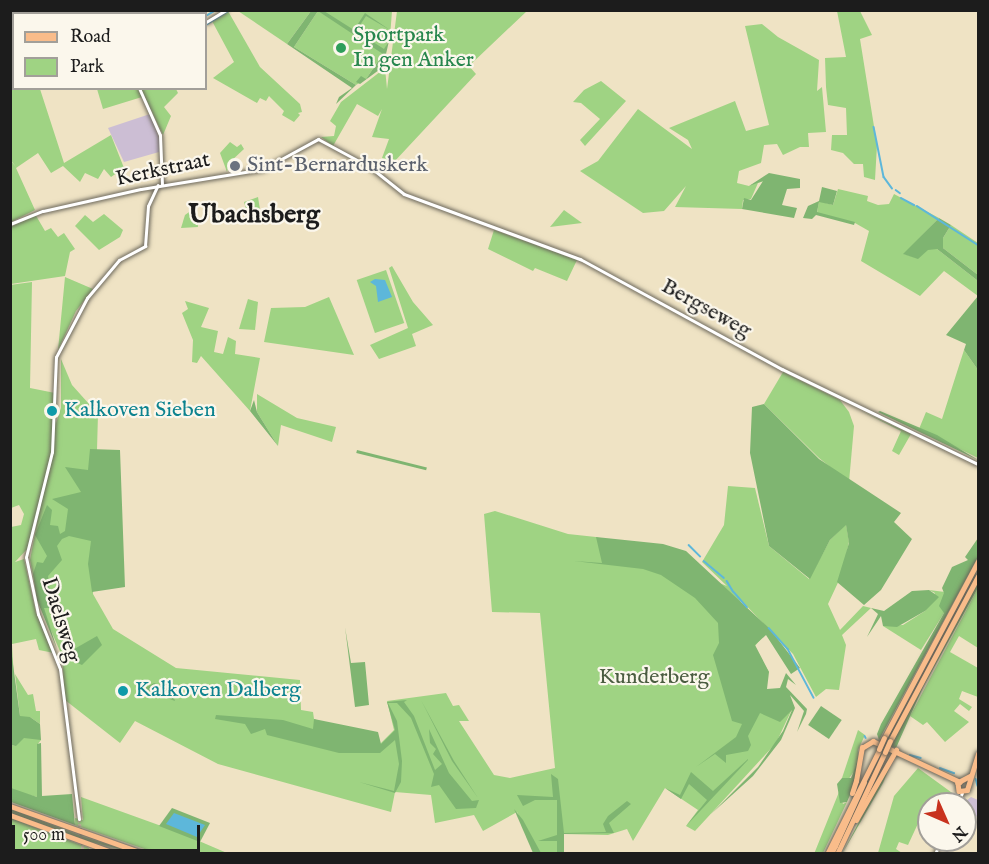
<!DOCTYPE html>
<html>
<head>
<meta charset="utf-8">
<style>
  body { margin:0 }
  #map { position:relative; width:989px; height:864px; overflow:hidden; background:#efe3c4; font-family:"IM FELL English",serif }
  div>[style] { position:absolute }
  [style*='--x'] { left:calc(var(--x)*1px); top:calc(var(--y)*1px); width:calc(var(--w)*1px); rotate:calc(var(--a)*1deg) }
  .industrial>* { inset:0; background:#ccbed4 }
  .green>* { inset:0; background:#9fd383; transform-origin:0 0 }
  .forest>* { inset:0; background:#7fb571; transform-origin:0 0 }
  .water>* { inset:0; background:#5db7da }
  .stream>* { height:1.5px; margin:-0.75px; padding:0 0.75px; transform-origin:0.75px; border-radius:0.75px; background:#5db7da }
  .minor-tunnel>* { height:3px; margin-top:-1.5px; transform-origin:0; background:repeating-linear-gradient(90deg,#c5bba2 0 3px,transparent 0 4.5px) }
  .roads { filter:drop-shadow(0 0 2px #666257) drop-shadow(0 0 2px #666257) }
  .minor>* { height:3px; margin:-1.5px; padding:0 1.5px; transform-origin:1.5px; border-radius:1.5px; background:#fff }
  .major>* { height:4.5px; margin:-2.25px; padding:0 2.25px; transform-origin:2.25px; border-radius:2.25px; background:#f9bc8a }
  .highway>* { height:5px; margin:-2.5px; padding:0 2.5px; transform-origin:2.5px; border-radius:2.5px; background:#f9bc8a }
  .bridges { filter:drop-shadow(0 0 2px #666257) drop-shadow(0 0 2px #666257) }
  .highway-bridge>* { height:5px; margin:-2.5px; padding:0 2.5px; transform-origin:2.5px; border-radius:2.5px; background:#f9bc8a }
  .dots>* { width:16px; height:16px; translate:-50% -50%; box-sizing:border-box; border:3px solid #fbf7ec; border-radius:50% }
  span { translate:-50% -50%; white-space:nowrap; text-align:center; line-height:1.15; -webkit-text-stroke:4.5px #fbf7ec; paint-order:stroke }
  .leisure-label { font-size:22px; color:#27864d }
  .left { translate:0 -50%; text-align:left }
  .worship-label { font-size:22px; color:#5b616d }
  .street-label { font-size:22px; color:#1c1c1c }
  .culture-label { font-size:22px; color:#0d838f }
  .park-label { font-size:22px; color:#4a5c40 }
  .quarter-label { font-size:26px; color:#1c1c1c; font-weight:700 }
  .frame { position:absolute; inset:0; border:12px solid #1c1c1c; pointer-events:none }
  .legend { position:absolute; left:12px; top:12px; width:195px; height:78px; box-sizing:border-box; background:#fbf7ec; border:2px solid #a29f99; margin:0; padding:8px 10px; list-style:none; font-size:18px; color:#1c1c1c }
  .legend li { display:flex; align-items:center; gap:12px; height:30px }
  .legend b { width:30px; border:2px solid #a29f99 }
  .north { position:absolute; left:917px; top:792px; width:60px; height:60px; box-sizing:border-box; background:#fbf7ec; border:2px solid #a29f99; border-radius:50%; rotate:135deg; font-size:16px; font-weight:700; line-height:24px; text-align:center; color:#1c1c1c }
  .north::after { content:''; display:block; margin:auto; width:21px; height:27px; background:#c8321e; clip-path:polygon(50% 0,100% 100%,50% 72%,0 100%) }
  .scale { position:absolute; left:12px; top:825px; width:188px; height:27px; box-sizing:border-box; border:3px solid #1c1c1c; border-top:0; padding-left:8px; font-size:18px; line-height:21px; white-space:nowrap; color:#1c1c1c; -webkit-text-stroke:4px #fbf7ec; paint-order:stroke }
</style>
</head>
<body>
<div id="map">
  <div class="industrial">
    <i style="clip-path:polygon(150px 114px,160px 140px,159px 152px,124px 162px,108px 128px)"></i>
    <i style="clip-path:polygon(971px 797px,978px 800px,978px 817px,965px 812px,965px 804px,962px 804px)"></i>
  </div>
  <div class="green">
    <i style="clip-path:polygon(228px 11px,260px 67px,300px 104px,302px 112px,298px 113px,300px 115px,294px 122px,282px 115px,284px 111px,269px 96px,266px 101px,260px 98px,257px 103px,213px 78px,234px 62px,212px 21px)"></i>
    <i style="clip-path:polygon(238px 11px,311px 11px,287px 44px)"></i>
    <i style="clip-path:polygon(318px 11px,392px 11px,390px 37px,383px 54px,366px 79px,356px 85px,294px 47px)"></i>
    <i style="clip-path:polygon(397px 11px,527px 11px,469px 66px,476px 74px,394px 162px,382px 158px,389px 139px,372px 137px,382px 109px,378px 116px,357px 104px,333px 146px,321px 137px,334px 136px,336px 126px,330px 121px,341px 102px,385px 68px,387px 89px)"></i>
    <i style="clip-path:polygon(837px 11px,860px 11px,872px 35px,860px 39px,877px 145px,875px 180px,864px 177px,863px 164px,854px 164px,843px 153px,831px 150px,832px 135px,847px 135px,846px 108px,828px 105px,826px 87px,825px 58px,846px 57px)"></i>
    <i style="clip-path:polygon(10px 17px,14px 88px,40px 89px,64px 163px,111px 135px,124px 168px,111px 177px,104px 169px,98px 179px,85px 173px,80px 182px,63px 166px,51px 173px,38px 153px,16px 168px,35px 210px,11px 222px,11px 161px,16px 167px,10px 159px)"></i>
    <i style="clip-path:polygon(762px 24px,778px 37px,819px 60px,817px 91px,822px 87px,826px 132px,808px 133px,809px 147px,800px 147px,783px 155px,777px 144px,764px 145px,761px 163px,739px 171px,737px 183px,749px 186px,761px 180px,764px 181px,758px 183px,751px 199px,743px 200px,742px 209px,675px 207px,686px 186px,664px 211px,643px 213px,580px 171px,598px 161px,638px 109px,692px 149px,688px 140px,669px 128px,735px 101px,746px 131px,769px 125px,745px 26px)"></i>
    <i style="clip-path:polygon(601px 81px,626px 101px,585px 146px,580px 140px,600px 119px,581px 103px,573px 102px,584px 90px)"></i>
    <i style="clip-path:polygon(97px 89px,138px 89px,142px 97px,103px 109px)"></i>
    <i style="clip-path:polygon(141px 89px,176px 89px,178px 93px,164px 107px,171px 116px,163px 135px)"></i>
    <i style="clip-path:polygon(230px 142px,237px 147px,241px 144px,244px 149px,229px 163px,227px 172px,220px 153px)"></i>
    <i style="clip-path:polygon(838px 189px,868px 196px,867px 201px,878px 205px,889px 204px,894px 194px,939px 218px,904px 254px,918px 258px,928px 249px,937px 249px,978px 281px,978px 296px,944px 271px,920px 296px,861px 261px,869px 231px,855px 223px,817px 213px,819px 201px,833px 205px)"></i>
    <i style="clip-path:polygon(258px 197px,262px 222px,250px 223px,244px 202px)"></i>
    <i style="clip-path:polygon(196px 207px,198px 227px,181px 228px,185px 215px)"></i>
    <i style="clip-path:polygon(564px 210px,582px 223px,550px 227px)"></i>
    <i style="clip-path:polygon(35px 214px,45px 231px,51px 228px,58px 237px,64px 233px,75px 249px,70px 252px,65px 276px,11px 284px,11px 227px)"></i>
    <i style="clip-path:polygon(104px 214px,123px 230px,120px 237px,99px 250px,75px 226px,85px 215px,93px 222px)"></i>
    <i style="clip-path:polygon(951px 225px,978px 243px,978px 275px,943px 248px,943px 238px)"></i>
    <i style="clip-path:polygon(494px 230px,577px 260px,567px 281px,535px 268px,533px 271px,488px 249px)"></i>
    <i style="clip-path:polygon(392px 266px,413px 302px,433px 325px,412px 334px,416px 346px,379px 359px,370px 345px,408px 328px,389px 268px)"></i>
    <i style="left:386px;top:270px;width:56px;height:31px;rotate:71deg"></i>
    <i style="clip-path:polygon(65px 277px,93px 289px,76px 311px,58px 350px)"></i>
    <i style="clip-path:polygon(32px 282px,30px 388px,55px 393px,56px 423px,61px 408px,61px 359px,72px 385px,98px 414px,93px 594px,113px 629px,176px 668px,300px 680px,301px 710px,313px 712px,314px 719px,380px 744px,394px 730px,387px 701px,446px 693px,453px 706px,459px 705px,469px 721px,459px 721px,494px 775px,510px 778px,555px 768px,540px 613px,492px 612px,484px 514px,495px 511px,568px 534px,596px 537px,727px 586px,702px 562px,724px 525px,728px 486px,755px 488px,769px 546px,809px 579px,830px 540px,846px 524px,849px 542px,842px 574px,828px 604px,840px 630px,863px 606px,871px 608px,842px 635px,846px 645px,839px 690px,826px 689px,816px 697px,793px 654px,738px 597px,761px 639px,754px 647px,769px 672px,764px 675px,767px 690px,793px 707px,776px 743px,695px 831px,686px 826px,698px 810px,665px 788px,633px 841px,627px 829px,608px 835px,563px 834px,560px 853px,538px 853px,517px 812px,483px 831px,474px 815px,435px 823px,431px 795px,395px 792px,391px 812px,218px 764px,135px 721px,120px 743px,65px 700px,62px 656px,38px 600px,30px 560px,46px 474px,30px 546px,15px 562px,24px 559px,36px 613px,54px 653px,39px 650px,36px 639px,12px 644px,16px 715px,20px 716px,15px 674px,28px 695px,33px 694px,36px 711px,40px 711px,40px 724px,30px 717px,41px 740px,37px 745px,40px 789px,37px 797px,11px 790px,11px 745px,16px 746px,11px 744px,11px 527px,21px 525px,24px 514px,19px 505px,11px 508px,10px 285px)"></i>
    <i style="clip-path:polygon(329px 297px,354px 355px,264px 342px,271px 308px,305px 307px)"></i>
    <i style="clip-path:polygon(248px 299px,258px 302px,255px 330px,239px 329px)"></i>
    <i style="clip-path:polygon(185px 301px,209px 308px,201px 327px,218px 331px,214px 352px,223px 354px,228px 337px,236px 341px,235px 354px,260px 358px,250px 411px,201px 356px,197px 363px,192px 362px,193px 340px,182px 313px,188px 309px)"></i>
    <i style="clip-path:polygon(964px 350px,978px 370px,978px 458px,919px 429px,926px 412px,942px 419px)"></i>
    <i style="clip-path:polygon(783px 372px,840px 400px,849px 412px,854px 426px,849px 482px,819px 458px,764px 404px)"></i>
    <i style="clip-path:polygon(257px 394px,297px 418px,336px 427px,332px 442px,281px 425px,278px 446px,257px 412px)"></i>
    <i style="clip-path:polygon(861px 411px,911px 434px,899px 455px,892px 451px,901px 431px)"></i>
    <i style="clip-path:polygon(978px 588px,978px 648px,959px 636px,950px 652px,978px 668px,978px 697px,962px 691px,959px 699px,972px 707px,969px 711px,960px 704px,954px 711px,969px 722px,945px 742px,927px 722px,923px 725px,910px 716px)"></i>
    <i style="clip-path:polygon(929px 590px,945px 592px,944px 613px,921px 650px,883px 626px,903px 625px,925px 611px,935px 593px)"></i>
    <i style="clip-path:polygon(858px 730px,865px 735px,858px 750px,859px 764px,848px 780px,842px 778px)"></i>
    <i style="clip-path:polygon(918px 768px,955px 795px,952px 804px,929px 804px,929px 821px,921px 817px,908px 845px,899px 842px,896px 849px,902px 853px,878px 853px,894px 796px)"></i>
    <i style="clip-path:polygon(839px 792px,843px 804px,847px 802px,823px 853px,814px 854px)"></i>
    <i style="clip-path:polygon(81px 797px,178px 832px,227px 853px,156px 853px,75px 825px,75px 818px,83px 820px)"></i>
    <i style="clip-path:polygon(10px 809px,84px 837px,135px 853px,88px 841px,11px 813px)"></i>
    <i style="clip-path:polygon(10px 818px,89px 848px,88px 853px,11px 853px)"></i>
  </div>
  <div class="forest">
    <i style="clip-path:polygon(311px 11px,324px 11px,354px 30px,365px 13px,390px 30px,366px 16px,356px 31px,384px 49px,389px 41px,383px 67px,360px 84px,356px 82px,361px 76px,366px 79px,383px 54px,318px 11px,294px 47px,356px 85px,336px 104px,339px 97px,352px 88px,287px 44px)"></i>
    <i style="clip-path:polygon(769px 173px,800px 179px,800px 188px,787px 189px,782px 205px,797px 208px,794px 218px,742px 209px,744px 198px,751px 200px,763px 181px,749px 186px)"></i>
    <i style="clip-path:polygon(822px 187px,837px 191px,833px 205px,819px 202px,817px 212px,855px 222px,854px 225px,816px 215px,812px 219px,803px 218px,808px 206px,819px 201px)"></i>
    <i style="clip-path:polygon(939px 218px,951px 225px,943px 238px,943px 248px,978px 275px,978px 281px,937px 249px,928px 250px,918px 259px,903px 254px)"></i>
    <i style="clip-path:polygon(978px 296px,978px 370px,964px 350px,966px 344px,946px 335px)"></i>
    <i style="clip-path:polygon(254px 400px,257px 412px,278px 446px,250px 411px)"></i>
    <i style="clip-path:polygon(764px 404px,819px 459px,901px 513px,894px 522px,912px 539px,881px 590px,864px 605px,837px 582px,849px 543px,846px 525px,830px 540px,810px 579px,769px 546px,750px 453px,752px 407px)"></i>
    <i style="clip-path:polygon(880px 411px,937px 435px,978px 460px,878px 412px)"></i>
    <i style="clip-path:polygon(90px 449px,120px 450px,125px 587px,92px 592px,88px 564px,91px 541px,69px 536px,62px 539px,57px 546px,62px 560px,48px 576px,52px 608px,44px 608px,57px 649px,37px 600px,33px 574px,37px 562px,43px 563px,47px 556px,35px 535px,47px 505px,52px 510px,50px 525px,58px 526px,60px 534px,65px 531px,68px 509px,52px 499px,81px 492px,65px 467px,88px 470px)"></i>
    <i style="left:357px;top:450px;width:72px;height:3px;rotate:14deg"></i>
    <i style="clip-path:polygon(596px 537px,663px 544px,686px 551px,770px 629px,800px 668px,791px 674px,766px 635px,755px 645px,769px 672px,767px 689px,780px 688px,786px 673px,796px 685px,788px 679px,786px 687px,807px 709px,806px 714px,797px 732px,804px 711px,790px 695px,795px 708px,781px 740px,753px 776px,711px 814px,758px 767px,783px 731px,792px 710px,780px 722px,760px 713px,748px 736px,751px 745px,748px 751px,726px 755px,726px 763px,715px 754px,696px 767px,736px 737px,742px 724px,732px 721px,713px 655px,719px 643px,718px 623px,695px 598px,661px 575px,643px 569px,574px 561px,602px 563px)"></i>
    <i style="clip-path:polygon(978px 538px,978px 557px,879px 740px,877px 734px,881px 724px,944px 613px,939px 606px,944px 593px,942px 588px,952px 567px,968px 560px,965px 557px)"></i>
    <i style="clip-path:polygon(978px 582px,978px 588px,923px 687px,896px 748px,891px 746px,926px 673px)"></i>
    <i style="clip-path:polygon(929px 590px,939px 597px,925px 611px,897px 627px,883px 626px,881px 616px,867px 637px,878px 614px,871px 608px,884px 611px,912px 591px)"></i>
    <i style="clip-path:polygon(345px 627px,351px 663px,365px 662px,369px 705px,355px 707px)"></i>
    <i style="clip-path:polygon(97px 636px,102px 645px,82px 665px,62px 656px)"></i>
    <i style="clip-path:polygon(10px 642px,20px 716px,30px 717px,40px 724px,41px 740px,24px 738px,16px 746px,11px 745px)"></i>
    <i style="clip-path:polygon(154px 683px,171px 690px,175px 701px,143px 689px)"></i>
    <i style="clip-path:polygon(407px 700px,404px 702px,414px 716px,435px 770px,442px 764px,433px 754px,436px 749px,430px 743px,429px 729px,449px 773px,472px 801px,479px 800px,476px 808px,456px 809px,439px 785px,431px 787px,434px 774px,411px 718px,397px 703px,388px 703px,397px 721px,402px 761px,401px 782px,395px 793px,359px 782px,394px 791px,399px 764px,395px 740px,380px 753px,339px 753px,267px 735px,265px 729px,251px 734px,245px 724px,215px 719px,216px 715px,283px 720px,313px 729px,314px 719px,378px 732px,381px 744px,395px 730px,387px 702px)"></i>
    <i style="clip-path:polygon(421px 700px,454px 761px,478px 798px,452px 761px)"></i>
    <i style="left:821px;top:706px;width:25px;height:23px;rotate:34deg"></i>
    <i style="clip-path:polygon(41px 743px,42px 796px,72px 794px,75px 825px,11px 802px,11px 788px,37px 797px,37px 744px)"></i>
    <i style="clip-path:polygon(896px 752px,883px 783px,842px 854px)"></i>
    <i style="clip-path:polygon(748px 759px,748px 760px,686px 826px,707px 800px,689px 784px,681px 799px,665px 788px,680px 795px,691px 772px,713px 791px)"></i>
    <i style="clip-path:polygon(857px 763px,859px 764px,850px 795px,847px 802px,840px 803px,837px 784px,842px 778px,851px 778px)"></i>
    <i style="clip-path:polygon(551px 774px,558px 779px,564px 833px,606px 832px,603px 824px,608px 816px,627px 801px,631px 804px,609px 823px,614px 833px,564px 834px,564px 853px,557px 853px,557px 841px,538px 841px,557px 835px,557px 800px,535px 800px,523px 806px,517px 795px,553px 797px)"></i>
    <i style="clip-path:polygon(172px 808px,210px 823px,200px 842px,159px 826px)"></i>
    <i style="clip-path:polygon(514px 809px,523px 820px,541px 853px,533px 853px)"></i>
  </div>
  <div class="water">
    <i style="clip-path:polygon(375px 279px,385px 280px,392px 297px,378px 302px,376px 286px,370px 282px)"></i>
    <i style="clip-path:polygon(174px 813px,205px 825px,197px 837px,166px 824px)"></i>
  </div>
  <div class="stream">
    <i style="--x:206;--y:16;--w:12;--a:-31"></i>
    <i style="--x:206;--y:25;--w:28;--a:-32"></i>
    <i style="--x:874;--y:127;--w:51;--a:78.7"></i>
    <i style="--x:884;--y:177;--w:14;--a:54"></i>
    <i style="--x:896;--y:190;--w:5;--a:37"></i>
    <i style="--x:901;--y:198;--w:15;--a:28"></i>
    <i style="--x:917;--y:206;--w:72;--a:32.6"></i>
    <i style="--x:689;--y:545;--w:16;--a:45"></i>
    <i style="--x:704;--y:561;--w:26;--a:40"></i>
    <i style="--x:727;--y:581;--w:12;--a:59"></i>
    <i style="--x:734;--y:592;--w:20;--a:49"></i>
    <i style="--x:769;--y:628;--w:28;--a:48"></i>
    <i style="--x:788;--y:649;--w:55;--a:62"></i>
    <i style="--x:865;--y:736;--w:2;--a:63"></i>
    <i style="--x:910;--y:755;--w:11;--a:15"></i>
    <i style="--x:940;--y:768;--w:15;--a:20"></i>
    <i style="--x:976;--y:779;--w:7;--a:74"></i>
  </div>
  <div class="minor-tunnel">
    <i style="--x:79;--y:819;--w:35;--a:83"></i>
  </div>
  <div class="roads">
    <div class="minor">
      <i style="--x:86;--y:10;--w:5;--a:53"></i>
      <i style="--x:206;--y:22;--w:23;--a:-31"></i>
      <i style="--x:139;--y:88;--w:51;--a:65.9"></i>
      <i style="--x:160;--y:135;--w:50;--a:87.7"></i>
      <i style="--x:10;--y:224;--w:35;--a:-22"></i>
      <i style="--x:43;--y:211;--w:100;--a:-12.7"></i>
      <i style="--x:141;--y:189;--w:124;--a:-9.3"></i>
      <i style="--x:263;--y:169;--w:63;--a:-28.6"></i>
      <i style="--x:318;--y:139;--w:59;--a:28.3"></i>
      <i style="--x:370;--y:167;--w:43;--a:38.5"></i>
      <i style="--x:404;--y:194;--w:188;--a:20.3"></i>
      <i style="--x:580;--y:259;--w:230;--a:28.6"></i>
      <i style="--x:782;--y:369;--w:218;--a:25.9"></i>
      <i style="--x:957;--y:804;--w:12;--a:-66"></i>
      <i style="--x:79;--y:819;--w:151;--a:-97.2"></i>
      <i style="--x:60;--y:669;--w:59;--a:-111.8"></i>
      <i style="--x:38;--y:614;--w:58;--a:-101.9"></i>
      <i style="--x:26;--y:557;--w:108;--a:-76.1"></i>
      <i style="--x:52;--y:452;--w:95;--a:-87.6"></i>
      <i style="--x:56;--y:357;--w:67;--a:-62.3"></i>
      <i style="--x:87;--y:298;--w:50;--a:-49.9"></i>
      <i style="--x:119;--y:260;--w:30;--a:-28"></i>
      <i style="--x:145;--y:246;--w:40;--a:-85.7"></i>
      <i style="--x:148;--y:206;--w:23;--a:-65"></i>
      <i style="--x:935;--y:854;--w:15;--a:-67"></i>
    </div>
    <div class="major">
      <i style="--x:971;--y:776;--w:15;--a:152"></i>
      <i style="--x:958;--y:783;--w:8;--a:83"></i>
      <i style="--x:959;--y:791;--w:8;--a:-7"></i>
      <i style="--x:967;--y:790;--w:38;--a:-73"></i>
      <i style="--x:856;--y:781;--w:34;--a:-80"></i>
      <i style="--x:862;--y:748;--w:13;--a:-32"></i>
      <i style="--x:873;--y:741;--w:96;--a:25.2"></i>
      <i style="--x:831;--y:854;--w:9;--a:-63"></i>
    </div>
    <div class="highway">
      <i style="--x:884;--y:738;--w:200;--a:-62"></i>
      <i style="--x:890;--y:741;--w:187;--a:-61.9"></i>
      <i style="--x:852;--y:793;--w:13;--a:-72"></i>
      <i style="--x:10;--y:806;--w:143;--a:19.6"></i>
      <i style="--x:10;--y:815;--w:114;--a:20"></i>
      <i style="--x:856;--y:820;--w:81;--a:-60.3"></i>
      <i style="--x:835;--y:846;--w:70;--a:-65.6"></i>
      <i style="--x:827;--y:854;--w:116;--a:-63.4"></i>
      <i style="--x:837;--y:854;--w:113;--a:-64.8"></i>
    </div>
  </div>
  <div class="bridges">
    <div class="highway-bridge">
      <i style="--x:879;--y:749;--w:12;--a:-66"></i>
      <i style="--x:885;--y:752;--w:12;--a:-66"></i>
    </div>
  </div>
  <div class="dots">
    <i style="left:341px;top:48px;background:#2e9e5b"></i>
    <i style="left:235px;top:166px;background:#6b7280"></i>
    <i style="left:52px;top:411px;background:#0f9aa8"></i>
    <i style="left:123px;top:691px;background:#0f9aa8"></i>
  </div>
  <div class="leisure-label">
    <span class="left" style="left:353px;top:48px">Sportpark<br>In gen Anker</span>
  </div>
  <div class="worship-label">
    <span class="left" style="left:247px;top:166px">Sint-Bernarduskerk</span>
  </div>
  <div class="street-label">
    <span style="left:163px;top:170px;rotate:-12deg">Kerkstraat</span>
    <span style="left:706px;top:309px;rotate:29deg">Bergseweg</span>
    <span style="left:60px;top:620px;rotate:73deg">Daelsweg</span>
  </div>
  <div class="culture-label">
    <span class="left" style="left:64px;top:411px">Kalkoven Sieben</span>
    <span class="left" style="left:135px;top:691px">Kalkoven Dalberg</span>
  </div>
  <div class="park-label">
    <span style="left:654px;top:678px">Kunderberg</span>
  </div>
  <div class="quarter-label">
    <span style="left:254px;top:215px">Ubachsberg</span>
  </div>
  <div class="frame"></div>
  <ul class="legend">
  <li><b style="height:8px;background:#f9bc8a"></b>Road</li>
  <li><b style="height:16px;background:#9fd383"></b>Park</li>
  </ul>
  <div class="north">N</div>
  <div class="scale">500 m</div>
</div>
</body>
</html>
